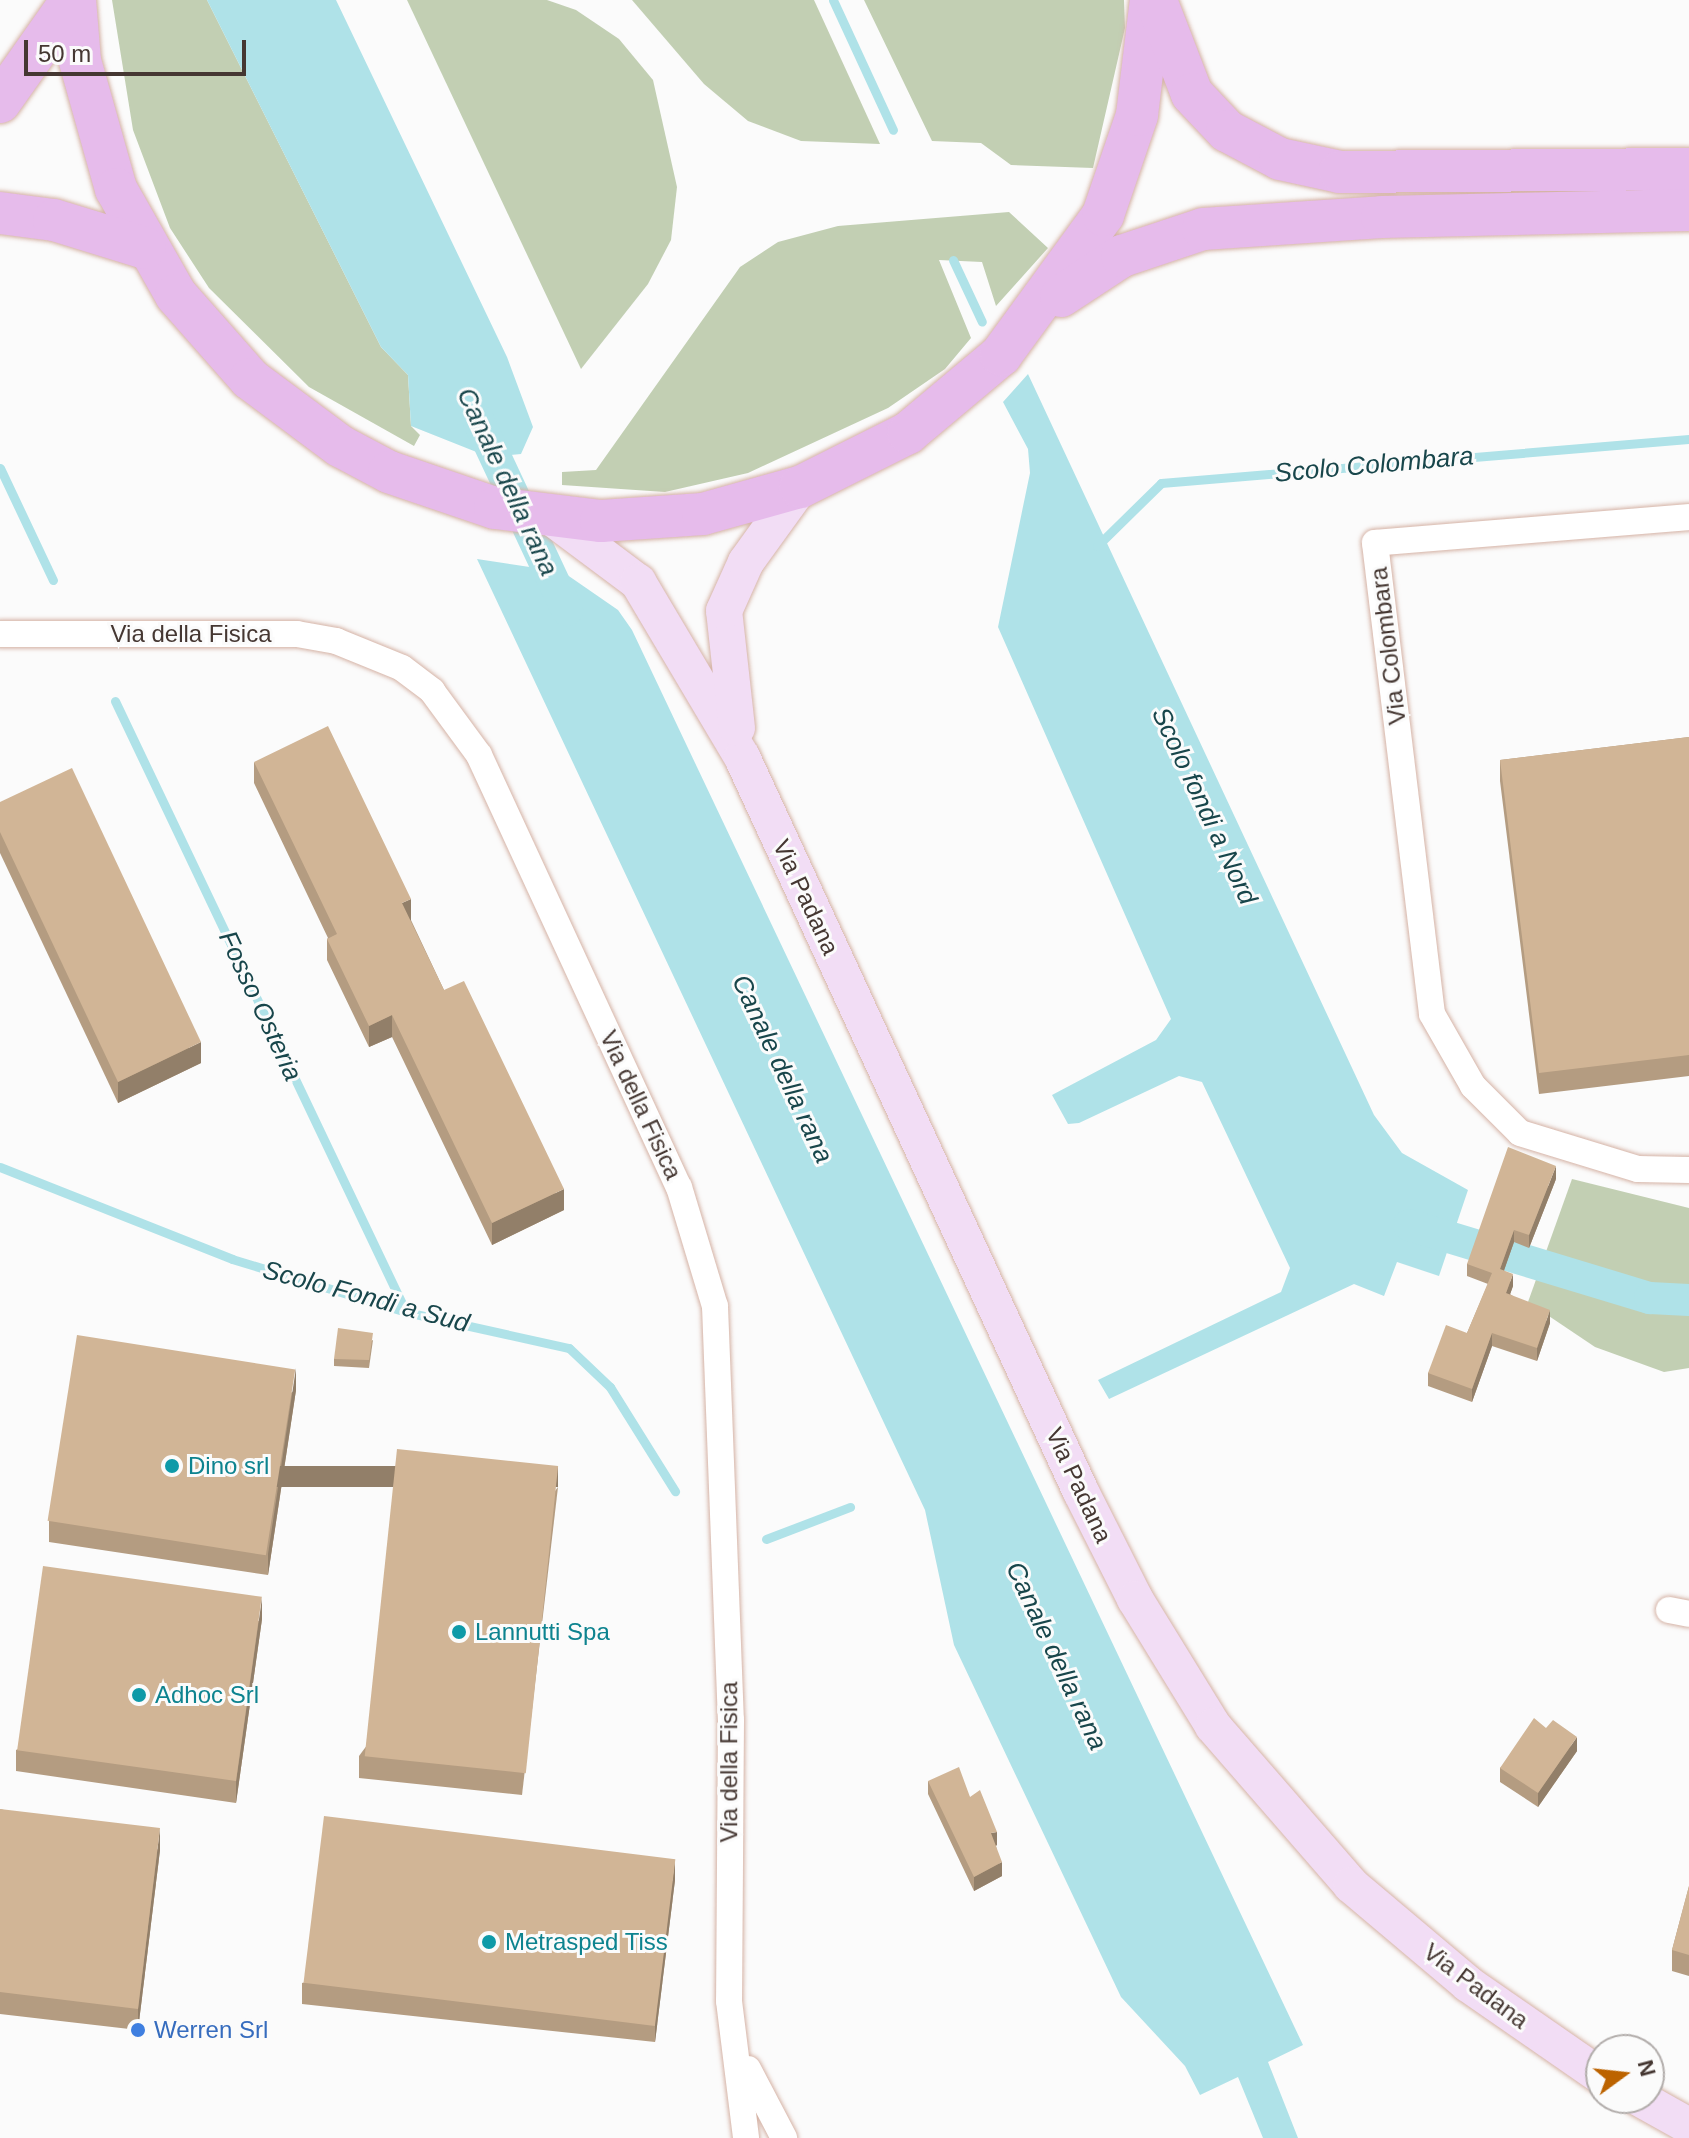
<!DOCTYPE html>
<html>
<head>
<meta charset="utf-8">
<style>
  body { margin:0 }
  #map { position:relative; width:1689px; height:2138px; overflow:hidden; background:#fbfbfb; font-family:Helvetica,sans-serif }
  div>[style] { position:absolute }
  [style*='--x'] { left:calc(var(--x)*1px); top:calc(var(--y)*1px); width:calc(var(--w)*1px); rotate:calc(var(--a)*1deg) }
  .green>* { inset:0; background:#c2cfb3 }
  .water>* { inset:0; background:#afe2e8 }
  .stream>* { height:9px; margin:-4.5px; padding:0 4.5px; transform-origin:4.5px; border-radius:4.5px; background:#afe2e8 }
  .canal>* { height:32px; margin:-16px; padding:0 16px; transform-origin:16px; border-radius:16px; background:#afe2e8 }
  .roads { filter:drop-shadow(0 0 2px #d5b3a6) drop-shadow(0 0 2px #d5b3a6) }
  .minor>* { height:26px; margin:-13px; padding:0 13px; transform-origin:13px; border-radius:13px; background:#fff }
  .secondary>* { height:36px; margin:-18px; padding:0 18px; transform-origin:18px; border-radius:18px; background:#f2ddf5 }
  .primary>* { height:42px; margin:-21px; padding:0 21px; transform-origin:21px; border-radius:21px; background:#e6bbeb }
  .wall>* { inset:0; background:#b49c81 }
  .shaded-wall>* { inset:0; background:#927f69; transform-origin:0 0 }
  .building>* { inset:0; background:#d1b596; transform-origin:0 0 }
  .dots>* { width:22px; height:22px; translate:-50% -50%; box-sizing:border-box; border:4px solid #fbfbfb; border-radius:50% }
  span { translate:-50% -50%; white-space:nowrap; text-align:center; line-height:1.15; -webkit-text-stroke:6px #fbfbfb; paint-order:stroke }
  .street-label { font-size:24px; color:#453732 }
  .culture-label { font-size:24px; color:#0d838f }
  .left { translate:0 -50%; text-align:left }
  .shop-label { font-size:24px; color:#366cbe }
  .water-label { font-size:26px; color:#18464b; font-style:italic }
  .north { position:absolute; left:1585px; top:2034px; width:80px; height:80px; box-sizing:border-box; background:#fbfbfb; border:2px solid #b2adab; border-radius:50%; rotate:75deg; font-size:22px; font-weight:700; line-height:32px; text-align:center; color:#453732 }
  .north::after { content:''; display:block; margin:auto; width:28px; height:36px; background:#bc6300; clip-path:polygon(50% 0,100% 100%,50% 72%,0 100%) }
  .scale { position:absolute; left:24px; top:40px; width:222px; height:36px; box-sizing:border-box; border:4px solid #453732; border-top:0; padding-left:10px; font-size:24px; line-height:28px; white-space:nowrap; color:#453732; -webkit-text-stroke:6px #fbfbfb; paint-order:stroke }
</style>
</head>
<body>
<div id="map">
  <div class="green">
    <i style="clip-path:polygon(112px 0,207px 0,381px 347px,408px 375px,411px 426px,420px 435px,414px 446px,309px 387px,209px 288px,170px 228px,133px 130px)"></i>
    <i style="clip-path:polygon(407px 0,547px 0,576px 10px,619px 39px,653px 80px,677px 187px,671px 240px,648px 284px,581px 369px)"></i>
    <i style="clip-path:polygon(632px 0,814px 0,880px 144px,801px 141px,748px 121px,704px 84px)"></i>
    <i style="clip-path:polygon(864px 0,1124px 0,1125px 28px,1093px 168px,1011px 165px,981px 143px,932px 141px)"></i>
    <i style="clip-path:polygon(1009px 212px,1048px 248px,996px 306px,982px 262px,939px 260px,971px 338px,945px 369px,888px 408px,748px 473px,665px 492px,562px 485px,562px 472px,596px 470px,740px 267px,778px 242px,838px 226px)"></i>
    <i style="clip-path:polygon(1572px 1179px,1689px 1208px,1689px 1368px,1664px 1372px,1595px 1347px,1528px 1302px)"></i>
  </div>
  <div class="water">
    <i style="clip-path:polygon(207px 0,336px 0,507px 357px,533px 427px,521px 454px,489px 457px,411px 426px,408px 375px,381px 347px)"></i>
    <i style="clip-path:polygon(1028px 374px,1374px 1115px,1402px 1153px,1468px 1190px,1439px 1276px,1397px 1262px,1384px 1296px,1354px 1284px,1109px 1399px,1098px 1380px,1281px 1292px,1290px 1268px,1202px 1082px,1179px 1076px,1079px 1123px,1068px 1124px,1052px 1095px,1156px 1040px,1171px 1019px,998px 627px,1030px 473px,1028px 449px,1003px 402px)"></i>
    <i style="clip-path:polygon(477px 559px,563px 572px,618px 610px,632px 630px,1303px 2045px,1268px 2062px,1298px 2138px,1263px 2138px,1238px 2077px,1200px 2095px,1185px 2066px,1121px 1997px,954px 1645px,925px 1510px)"></i>
  </div>
  <div class="stream">
    <i style="--x:833;--y:0;--w:143;--a:65.2"></i>
    <i style="--x:953;--y:260;--w:68;--a:64.9"></i>
    <i style="--x:0;--y:468;--w:124;--a:64.7"></i>
    <i style="--x:1097;--y:546;--w:90;--a:-44.5"></i>
    <i style="--x:1161;--y:483;--w:530;--a:-4.76"></i>
    <i style="--x:115;--y:701;--w:677;--a:64.53"></i>
    <i style="--x:0;--y:1167;--w:250;--a:21.6"></i>
    <i style="--x:232;--y:1259;--w:182;--a:16.9"></i>
    <i style="--x:406;--y:1312;--w:167;--a:12.5"></i>
    <i style="--x:569;--y:1348;--w:57;--a:43.6"></i>
    <i style="--x:610;--y:1387;--w:123;--a:58"></i>
    <i style="--x:766;--y:1539;--w:90;--a:-20.9"></i>
  </div>
  <div class="canal">
    <i style="--x:478;--y:420;--w:210;--a:64.9"></i>
    <i style="--x:1409;--y:1225;--w:252;--a:16.9"></i>
    <i style="--x:1650;--y:1298;--w:39;--a:3"></i>
  </div>
  <div class="roads">
    <div class="minor">
      <i style="--x:1689;--y:517;--w:315;--a:175.3"></i>
      <i style="--x:1375;--y:543;--w:474;--a:83.1"></i>
      <i style="--x:1432;--y:1014;--w:83;--a:60.3"></i>
      <i style="--x:1473;--y:1086;--w:66;--a:45"></i>
      <i style="--x:1520;--y:1133;--w:123;--a:17"></i>
      <i style="--x:1638;--y:1169;--w:51;--a:1.1"></i>
      <i style="--x:0;--y:634;--w:297;--a:0"></i>
      <i style="--x:297;--y:634;--w:40;--a:10"></i>
      <i style="--x:336;--y:641;--w:71;--a:22.2"></i>
      <i style="--x:402;--y:668;--w:38;--a:37"></i>
      <i style="--x:432;--y:691;--w:79;--a:53.7"></i>
      <i style="--x:479;--y:755;--w:476;--a:65.2"></i>
      <i style="--x:679;--y:1187;--w:124;--a:73.2"></i>
      <i style="--x:715;--y:1306;--w:414;--a:87.8"></i>
      <i style="--x:731;--y:1720;--w:281;--a:90.4"></i>
      <i style="--x:729;--y:2001;--w:138;--a:82.9"></i>
      <i style="--x:1669;--y:1610;--w:20;--a:11"></i>
      <i style="--x:748;--y:2069;--w:78;--a:62.4"></i>
    </div>
    <div class="secondary">
      <i style="--x:551;--y:517;--w:109;--a:36.8"></i>
      <i style="--x:638;--y:582;--w:204;--a:59.3"></i>
      <i style="--x:742;--y:757;--w:809;--a:65.24"></i>
      <i style="--x:1081;--y:1492;--w:120;--a:63.2"></i>
      <i style="--x:1135;--y:1599;--w:149;--a:58.4"></i>
      <i style="--x:1213;--y:1726;--w:211;--a:49"></i>
      <i style="--x:1351;--y:1885;--w:153;--a:40.2"></i>
      <i style="--x:1468;--y:1984;--w:162;--a:34.7"></i>
      <i style="--x:737;--y:728;--w:118;--a:-96.3"></i>
      <i style="--x:724;--y:611;--w:54;--a:-65.8"></i>
      <i style="--x:746;--y:562;--w:92;--a:-54.2"></i>
      <i style="--x:1639;--y:2098;--w:57;--a:29.2"></i>
    </div>
    <div class="primary">
      <i style="--x:75;--y:0;--w:61;--a:85.3"></i>
      <i style="--x:80;--y:61;--w:133;--a:74.3"></i>
      <i style="--x:116;--y:189;--w:122;--a:60.5"></i>
      <i style="--x:176;--y:295;--w:112;--a:48.6"></i>
      <i style="--x:250;--y:379;--w:112;--a:36.7"></i>
      <i style="--x:340;--y:446;--w:55;--a:28"></i>
      <i style="--x:389;--y:472;--w:112;--a:18.8"></i>
      <i style="--x:495;--y:508;--w:107;--a:7"></i>
      <i style="--x:601;--y:521;--w:102;--a:-3.9"></i>
      <i style="--x:703;--y:514;--w:101;--a:-15.6"></i>
      <i style="--x:800;--y:487;--w:121;--a:-26.6"></i>
      <i style="--x:908;--y:433;--w:121;--a:-40"></i>
      <i style="--x:1001;--y:355;--w:173;--a:-53.9"></i>
      <i style="--x:1103;--y:215;--w:106;--a:-71.2"></i>
      <i style="--x:1137;--y:115;--w:116;--a:-83.1"></i>
      <i style="--x:1157;--y:3;--w:97;--a:69"></i>
      <i style="--x:1192;--y:94;--w:51;--a:46.6"></i>
      <i style="--x:1227;--y:131;--w:60;--a:27.8"></i>
      <i style="--x:1280;--y:159;--w:61;--a:12.2"></i>
      <i style="--x:1340;--y:172;--w:349;--a:-0.5"></i>
      <i style="--x:0;--y:102;--w:125;--a:-54.8"></i>
      <i style="--x:0;--y:213;--w:54;--a:7.4"></i>
      <i style="--x:54;--y:220;--w:95;--a:17.1"></i>
      <i style="--x:1061;--y:296;--w:73;--a:-33.3"></i>
      <i style="--x:1122;--y:256;--w:85;--a:-18.4"></i>
      <i style="--x:1203;--y:229;--w:179;--a:-3.8"></i>
      <i style="--x:1382;--y:217;--w:307;--a:-1.3"></i>
    </div>
  </div>
  <div class="wall">
    <i style="clip-path:polygon(1689px 737px,1689px 1076px,1539px 1094px,1500px 781px,1500px 760px)"></i>
    <i style="clip-path:polygon(254px 762px,411px 920px,444px 990px,564px 1210px,492px 1245px,392px 1037px,369px 1047px,327px 960px,327px 939px,328px 938px,254px 783px)"></i>
    <i style="clip-path:polygon(0 802px,201px 1063px,118px 1103px,0 853px)"></i>
    <i style="clip-path:polygon(1556px 1179px,1529px 1248px,1514px 1242px,1504px 1270px,1513px 1286px,1510px 1294px,1550px 1323px,1537px 1361px,1492px 1346px,1472px 1402px,1428px 1386px,1428px 1373px,1467px 1333px,1488px 1284px,1467px 1276px,1467px 1264px)"></i>
    <i style="clip-path:polygon(373px 1340px,369px 1368px,334px 1366px,334px 1359px)"></i>
    <i style="clip-path:polygon(296px 1390px,268px 1575px,49px 1542px,49px 1521px)"></i>
    <i style="clip-path:polygon(558px 1487px,522px 1795px,359px 1778px,359px 1756px)"></i>
    <i style="clip-path:polygon(262px 1619px,236px 1803px,16px 1771px,16px 1750px)"></i>
    <i style="clip-path:polygon(1546px 1728px,1577px 1751px,1538px 1807px,1500px 1782px,1500px 1768px)"></i>
    <i style="clip-path:polygon(928px 1781px,970px 1797px,997px 1845px,996px 1846px,1002px 1876px,974px 1891px,928px 1794px)"></i>
    <i style="clip-path:polygon(0 1809px,160px 1850px,138px 2030px,0 2014px)"></i>
    <i style="clip-path:polygon(675px 1880px,655px 2042px,302px 2004px,302px 1983px)"></i>
    <i style="clip-path:polygon(1689px 1886px,1689px 1976px,1672px 1971px,1672px 1950px)"></i>
  </div>
  <div class="shaded-wall">
    <i style="clip-path:polygon(411px 899px,411px 920px,402px 924px,402px 903px)"></i>
    <i style="clip-path:polygon(392px 1015px,392px 1037px,369px 1047px,369px 1026px)"></i>
    <i style="clip-path:polygon(201px 1042px,201px 1063px,118px 1103px,118px 1082px)"></i>
    <i style="clip-path:polygon(1556px 1166px,1556px 1179px,1529px 1248px,1529px 1235px)"></i>
    <i style="clip-path:polygon(564px 1189px,564px 1210px,492px 1245px,492px 1223px)"></i>
    <i style="clip-path:polygon(1514px 1230px,1514px 1242px,1500px 1282px,1500px 1269px)"></i>
    <i style="clip-path:polygon(1513px 1274px,1513px 1286px,1506px 1306px,1506px 1293px)"></i>
    <i style="clip-path:polygon(1550px 1310px,1550px 1323px,1537px 1361px,1537px 1348px)"></i>
    <i style="clip-path:polygon(1492px 1333px,1492px 1346px,1472px 1402px,1472px 1389px)"></i>
    <i style="clip-path:polygon(296px 1368px,296px 1390px,268px 1575px,268px 1554px)"></i>
    <i style="left:558px;top:1466px;width:21px;height:310px;rotate:90deg"></i>
    <i style="clip-path:polygon(262px 1598px,262px 1619px,236px 1803px,236px 1782px)"></i>
    <i style="clip-path:polygon(1577px 1737px,1577px 1751px,1538px 1807px,1538px 1793px)"></i>
    <i style="clip-path:polygon(160px 1828px,160px 1850px,138px 2030px,138px 2009px)"></i>
    <i style="clip-path:polygon(997px 1832px,997px 1845px,991px 1847px,991px 1833px)"></i>
    <i style="clip-path:polygon(675px 1859px,675px 1880px,655px 2042px,655px 2021px)"></i>
    <i style="clip-path:polygon(1002px 1862px,1002px 1876px,974px 1891px,974px 1877px)"></i>
  </div>
  <div class="building">
    <i style="clip-path:polygon(328px 726px,411px 899px,402px 903px,444px 990px,464px 981px,564px 1189px,492px 1223px,392px 1015px,369px 1026px,327px 939px,337px 934px,254px 762px)"></i>
    <i style="clip-path:polygon(1689px 737px,1689px 1055px,1539px 1073px,1500px 760px)"></i>
    <i style="clip-path:polygon(72px 768px,201px 1042px,118px 1082px,0 832px,0 802px)"></i>
    <i style="clip-path:polygon(1508px 1147px,1556px 1166px,1529px 1235px,1514px 1230px,1500px 1269px,1513px 1274px,1506px 1293px,1550px 1310px,1537px 1348px,1492px 1333px,1472px 1389px,1428px 1373px,1446px 1325px,1467px 1333px,1492px 1273px,1467px 1264px)"></i>
    <i style="clip-path:polygon(338px 1328px,373px 1333px,369px 1360px,334px 1359px)"></i>
    <i style="left:77px;top:1335px;width:221px;height:188px;rotate:9deg"></i>
    <i style="left:397px;top:1449px;width:162px;height:309px;rotate:6deg"></i>
    <i style="left:43px;top:1566px;width:221px;height:186px;rotate:8deg"></i>
    <i style="clip-path:polygon(1534px 1718px,1546px 1728px,1553px 1720px,1577px 1737px,1538px 1793px,1500px 1768px)"></i>
    <i style="clip-path:polygon(959px 1767px,970px 1797px,980px 1790px,997px 1832px,991px 1833px,1002px 1862px,974px 1877px,928px 1781px)"></i>
    <i style="clip-path:polygon(0 1809px,160px 1828px,138px 2009px,0 1992px)"></i>
    <i style="left:324px;top:1816px;width:354px;height:168px;rotate:7deg"></i>
    <i style="clip-path:polygon(1689px 1886px,1689px 1955px,1672px 1950px)"></i>
  </div>
  <div class="dots">
    <i style="left:172px;top:1466px;background:#0f9aa8"></i>
    <i style="left:459px;top:1632px;background:#0f9aa8"></i>
    <i style="left:139px;top:1695px;background:#0f9aa8"></i>
    <i style="left:489px;top:1942px;background:#0f9aa8"></i>
    <i style="left:138px;top:2030px;background:#3f7fe0"></i>
  </div>
  <div class="street-label">
    <span style="left:191px;top:634px">Via della Fisica</span>
    <span style="left:1388px;top:646px;rotate:-97deg">Via Colombara</span>
    <span style="left:806px;top:897px;rotate:65deg">Via Padana</span>
    <span style="left:641px;top:1105px;rotate:65deg">Via della Fisica</span>
    <span style="left:1079px;top:1485px;rotate:65deg">Via Padana</span>
    <span style="left:729px;top:1762px;rotate:-90deg">Via della Fisica</span>
    <span style="left:1476px;top:1986px;rotate:37deg">Via Padana</span>
  </div>
  <div class="culture-label">
    <span class="left" style="left:188px;top:1466px">Dino srl</span>
    <span class="left" style="left:475px;top:1632px">Lannutti Spa</span>
    <span class="left" style="left:155px;top:1695px">Adhoc Srl</span>
    <span class="left" style="left:505px;top:1942px">Metrasped Tiss</span>
  </div>
  <div class="shop-label">
    <span class="left" style="left:154px;top:2030px">Werren Srl</span>
  </div>
  <div class="water-label">
    <span style="left:1374px;top:465px;rotate:-5deg">Scolo Colombara</span>
    <span style="left:507px;top:482px;rotate:65deg">Canale della rana</span>
    <span style="left:1204px;top:806px;rotate:65deg">Scolo fondi a Nord</span>
    <span style="left:260px;top:1006px;rotate:65deg">Fosso Osteria</span>
    <span style="left:782px;top:1069px;rotate:65deg">Canale della rana</span>
    <span style="left:366px;top:1297px;rotate:15deg">Scolo Fondi a Sud</span>
    <span style="left:1056px;top:1656px;rotate:65deg">Canale della rana</span>
  </div>
  <div class="north">N</div>
  <div class="scale">50 m</div>
</div>
</body>
</html>
